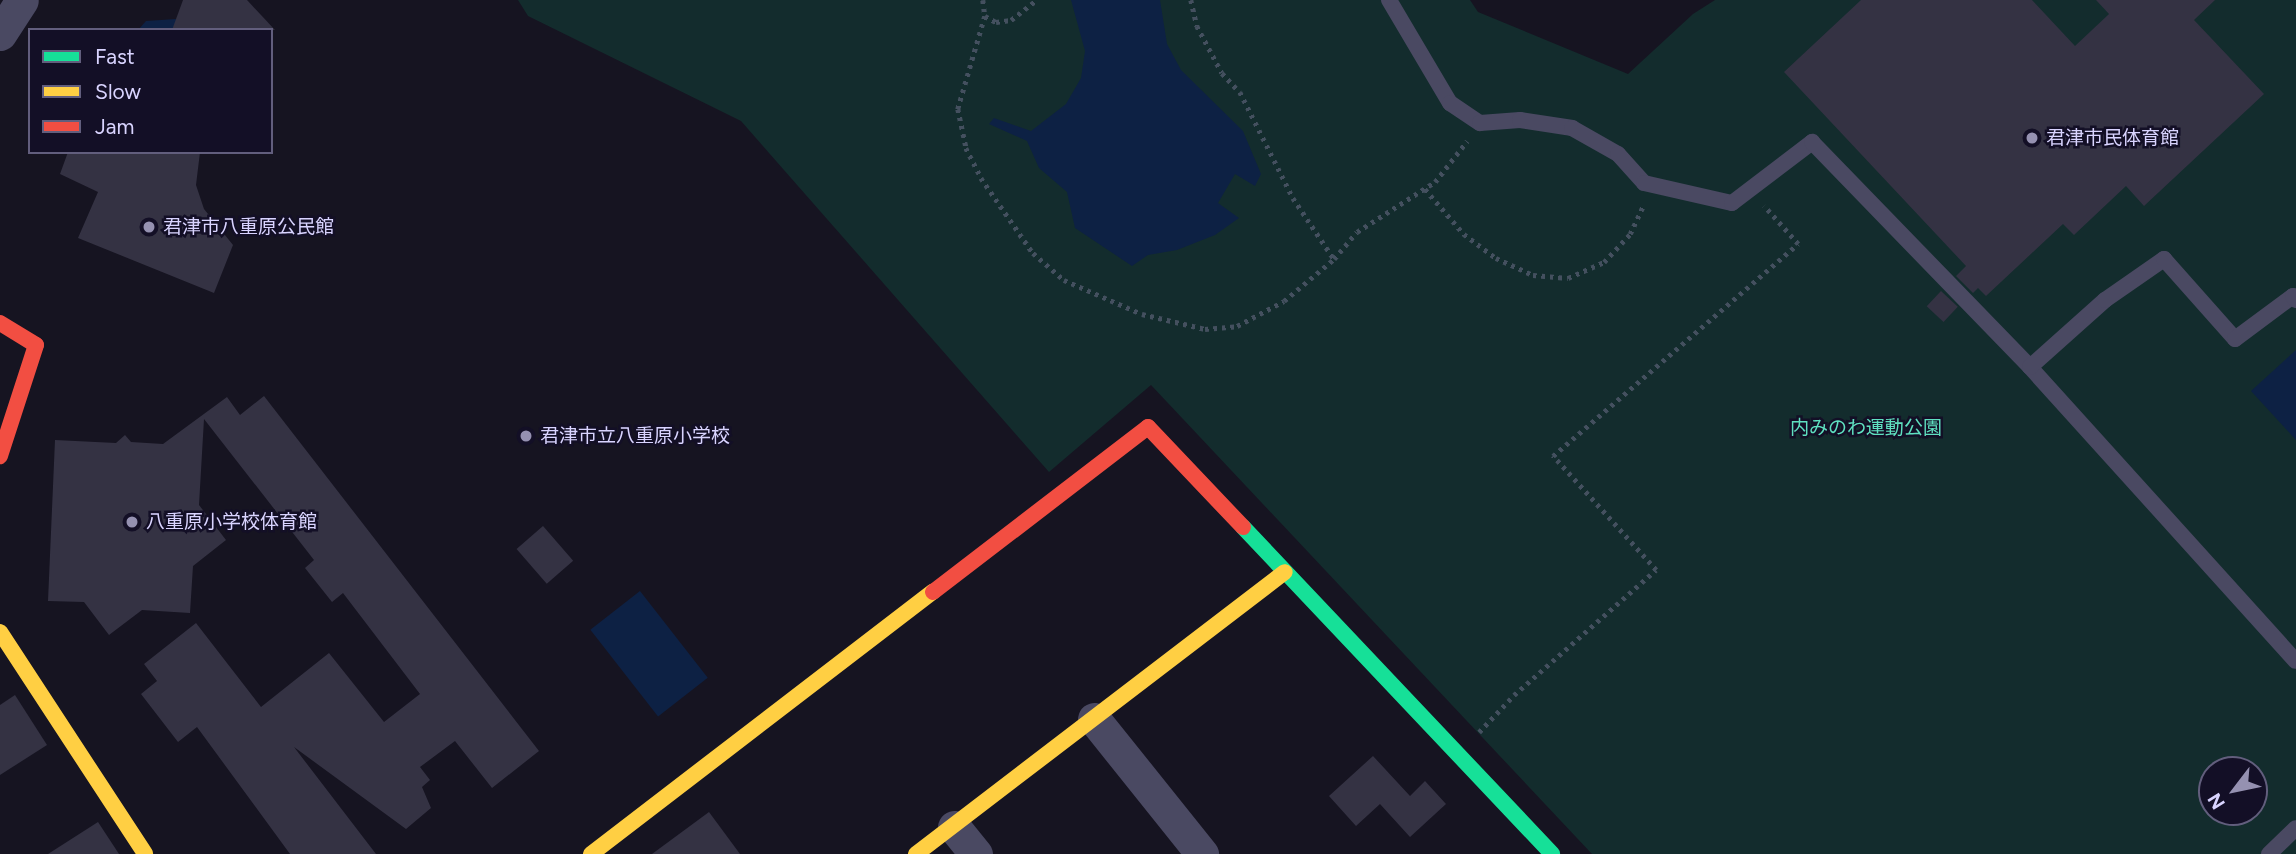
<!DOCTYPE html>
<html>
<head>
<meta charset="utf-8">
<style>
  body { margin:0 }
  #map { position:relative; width:2296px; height:854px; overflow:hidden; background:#161421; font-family:Figtree,"Noto Sans JP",sans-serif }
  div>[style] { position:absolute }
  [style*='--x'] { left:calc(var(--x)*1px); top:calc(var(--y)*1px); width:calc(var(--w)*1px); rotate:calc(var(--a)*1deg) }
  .green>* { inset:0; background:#132c2d }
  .water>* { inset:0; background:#0d2144; transform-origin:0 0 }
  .building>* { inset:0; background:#343243; transform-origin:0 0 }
  .path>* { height:4.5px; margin-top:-2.25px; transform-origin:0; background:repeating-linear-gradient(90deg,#44505f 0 3.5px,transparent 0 8.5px) }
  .lane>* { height:16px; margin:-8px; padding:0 8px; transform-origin:8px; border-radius:8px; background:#4a4962 }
  .street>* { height:33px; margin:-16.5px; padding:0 16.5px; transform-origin:16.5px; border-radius:16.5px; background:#4a4962 }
  .fast>* { height:16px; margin:-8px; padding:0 8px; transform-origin:8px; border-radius:8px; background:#16e098 }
  .slow>* { height:16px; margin:-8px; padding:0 8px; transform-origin:8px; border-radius:8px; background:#ffcf43 }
  .jam>* { height:16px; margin:-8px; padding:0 8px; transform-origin:8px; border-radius:8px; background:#f24e42 }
  .dots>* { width:19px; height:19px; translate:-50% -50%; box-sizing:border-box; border:4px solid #130f26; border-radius:50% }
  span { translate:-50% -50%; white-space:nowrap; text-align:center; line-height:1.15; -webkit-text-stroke:5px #130f26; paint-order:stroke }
  .poi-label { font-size:19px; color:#d9d4ff }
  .left { translate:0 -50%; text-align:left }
  .park-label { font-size:19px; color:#5fe0c0 }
  .legend { position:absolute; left:28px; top:28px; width:245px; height:126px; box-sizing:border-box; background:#130f26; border:2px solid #625e7d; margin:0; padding:9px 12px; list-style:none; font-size:21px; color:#d9d4ff }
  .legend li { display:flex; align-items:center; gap:14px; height:35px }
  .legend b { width:35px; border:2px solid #625e7d }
  .north { position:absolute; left:2198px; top:756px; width:70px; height:70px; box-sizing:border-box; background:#130f26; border:2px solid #625e7d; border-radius:50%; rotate:238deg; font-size:19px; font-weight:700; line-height:28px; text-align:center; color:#d9d4ff }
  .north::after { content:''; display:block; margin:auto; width:24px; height:32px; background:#9591b1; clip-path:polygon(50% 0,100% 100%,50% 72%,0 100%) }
</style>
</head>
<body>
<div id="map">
  <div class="green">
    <i style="clip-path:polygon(evenodd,518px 0,1470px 0,1478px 12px,1628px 74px,1693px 14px,1715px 0,2296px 0,2296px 854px,1592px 854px,1151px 385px,1049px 472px,741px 121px,528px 16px,518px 0,2212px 770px,2254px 770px,2254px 812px,2212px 812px,2212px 770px)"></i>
  </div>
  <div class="water">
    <i style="clip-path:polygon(1071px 0,1160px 0,1167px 44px,1181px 70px,1243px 131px,1261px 174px,1255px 186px,1235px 174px,1218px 203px,1239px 218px,1215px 235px,1177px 250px,1148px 255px,1132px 266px,1075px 228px,1067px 192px,1039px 168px,1027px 141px,989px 124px,994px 118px,1031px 131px,1066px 104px,1081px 78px,1085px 51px)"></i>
    <i style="clip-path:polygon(176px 19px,176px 30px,138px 30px,146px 21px)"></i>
    <i style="clip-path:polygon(2296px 350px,2296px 440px,2251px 391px)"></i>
    <i style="left:640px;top:591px;width:110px;height:63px;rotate:52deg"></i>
  </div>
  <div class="building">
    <i style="clip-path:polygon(183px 0,247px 0,275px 30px,172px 30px)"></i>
    <i style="clip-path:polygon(1861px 0,2032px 0,2075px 46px,2109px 14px,2096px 0,2215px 0,2194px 20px,2264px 94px,2144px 206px,2126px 186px,2074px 235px,2063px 224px,1986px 296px,1978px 288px,1973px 293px,1956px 276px,1966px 266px,1784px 72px)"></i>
    <i style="clip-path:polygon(68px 152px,200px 152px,196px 185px,204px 209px,233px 245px,214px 293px,78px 238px,98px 192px,60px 174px)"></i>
    <i style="left:1941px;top:291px;width:23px;height:21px;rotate:43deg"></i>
    <i style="clip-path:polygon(264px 396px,539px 751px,492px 788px,455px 741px,420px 767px,430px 780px,422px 787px,431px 808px,406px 829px,294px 747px,376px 854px,290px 854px,197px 727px,178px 742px,141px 694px,157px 681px,144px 664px,196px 623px,261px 707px,329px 653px,384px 722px,420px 694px,343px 593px,332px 602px,305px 568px,314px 560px,204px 419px,199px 505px,226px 540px,193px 566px,190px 613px,142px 610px,109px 635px,84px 602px,48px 601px,55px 440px,116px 443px,125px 435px,131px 442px,163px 444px,227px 397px,240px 415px)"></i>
    <i style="left:543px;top:526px;width:46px;height:35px;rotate:49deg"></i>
    <i style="clip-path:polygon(15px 695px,47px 745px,0 775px,0 705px)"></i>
    <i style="clip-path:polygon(1373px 756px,1410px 796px,1425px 781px,1446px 804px,1410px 837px,1380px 804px,1356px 826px,1329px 796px)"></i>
    <i style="clip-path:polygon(709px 812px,740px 854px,652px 854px)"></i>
    <i style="clip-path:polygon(98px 822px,119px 854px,48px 854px)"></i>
  </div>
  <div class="path">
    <i style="--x:983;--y:0;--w:16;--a:83"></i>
    <i style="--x:985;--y:16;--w:97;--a:106.2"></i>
    <i style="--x:958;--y:109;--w:40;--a:78"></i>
    <i style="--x:966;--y:148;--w:34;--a:63"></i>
    <i style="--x:981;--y:178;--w:91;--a:55.3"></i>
    <i style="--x:1033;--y:253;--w:41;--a:41.1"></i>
    <i style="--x:1064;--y:280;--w:85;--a:23.6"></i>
    <i style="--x:1142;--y:314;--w:65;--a:13.4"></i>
    <i style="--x:1205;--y:329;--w:32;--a:-5"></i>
    <i style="--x:1237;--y:326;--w:53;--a:-28"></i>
    <i style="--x:1284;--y:301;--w:65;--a:-40"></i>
    <i style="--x:1334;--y:259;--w:35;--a:-50"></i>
    <i style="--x:1357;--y:232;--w:93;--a:-32.7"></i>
    <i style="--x:1435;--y:182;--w:52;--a:-52"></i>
    <i style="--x:1191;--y:0;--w:27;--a:77"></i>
    <i style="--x:1197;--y:26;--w:53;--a:62"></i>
    <i style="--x:1222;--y:73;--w:26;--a:47"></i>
    <i style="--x:1240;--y:92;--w:119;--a:63.4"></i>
    <i style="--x:1293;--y:198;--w:73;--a:56.1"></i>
    <i style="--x:985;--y:16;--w:13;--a:29"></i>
    <i style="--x:996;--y:22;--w:15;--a:-8"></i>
    <i style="--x:1011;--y:20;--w:33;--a:-38"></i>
    <i style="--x:1425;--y:189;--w:60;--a:49.1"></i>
    <i style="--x:1464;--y:234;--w:40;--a:37"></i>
    <i style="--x:1496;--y:258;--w:41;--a:24.7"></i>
    <i style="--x:1533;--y:275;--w:35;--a:5"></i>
    <i style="--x:1568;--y:278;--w:39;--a:-24"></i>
    <i style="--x:1604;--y:262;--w:38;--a:-47"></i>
    <i style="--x:1630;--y:234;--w:33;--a:-65"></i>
    <i style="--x:1479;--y:732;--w:51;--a:-46.6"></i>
    <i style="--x:1514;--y:695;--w:189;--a:-41.4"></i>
    <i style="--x:1656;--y:570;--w:154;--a:-132.1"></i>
    <i style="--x:1553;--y:456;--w:324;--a:-40.9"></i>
    <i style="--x:1798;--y:244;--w:51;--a:-131.8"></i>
  </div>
  <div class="lane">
    <i style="--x:1389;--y:0;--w:120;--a:59.4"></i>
    <i style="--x:1450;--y:103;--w:36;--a:34"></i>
    <i style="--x:1480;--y:123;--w:40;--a:-4.3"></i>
    <i style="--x:1520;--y:120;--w:53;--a:8.7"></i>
    <i style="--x:1572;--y:128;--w:53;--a:29.5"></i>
    <i style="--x:1618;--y:154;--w:39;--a:48"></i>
    <i style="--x:1644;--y:183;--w:90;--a:12.8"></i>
    <i style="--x:1732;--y:203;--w:101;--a:-37.3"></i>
    <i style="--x:1812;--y:142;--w:313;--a:45.9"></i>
    <i style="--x:2030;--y:367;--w:396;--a:47.9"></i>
    <i style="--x:2030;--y:367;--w:101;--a:-41.8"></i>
    <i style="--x:2105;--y:300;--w:72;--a:-34.8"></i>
    <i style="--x:2164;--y:259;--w:107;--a:48.4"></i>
    <i style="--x:2235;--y:339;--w:72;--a:-36.6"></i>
    <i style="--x:2293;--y:296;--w:5;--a:53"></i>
    <i style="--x:2269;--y:854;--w:37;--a:-44"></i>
  </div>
  <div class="street">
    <i style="--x:0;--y:34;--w:40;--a:-57.1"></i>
    <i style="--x:1094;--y:719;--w:173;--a:51.3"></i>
    <i style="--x:954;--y:827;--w:35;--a:51"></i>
  </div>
  <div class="fast">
    <i style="--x:1243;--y:527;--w:450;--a:46.6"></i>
  </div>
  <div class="slow">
    <i style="--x:0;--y:632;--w:265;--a:56.8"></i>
    <i style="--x:591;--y:854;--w:431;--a:-37.5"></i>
    <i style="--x:916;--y:854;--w:464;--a:-37.4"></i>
  </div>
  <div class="jam">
    <i style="--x:0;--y:323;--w:42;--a:31.4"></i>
    <i style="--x:36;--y:345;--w:117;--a:108"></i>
    <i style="--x:933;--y:592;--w:271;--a:-37.5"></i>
    <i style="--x:1148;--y:427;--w:138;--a:46.5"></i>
  </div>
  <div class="dots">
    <i style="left:2032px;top:138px;background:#9591b1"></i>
    <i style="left:149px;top:227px;background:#9591b1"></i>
    <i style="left:526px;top:436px;background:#9591b1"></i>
    <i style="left:132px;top:522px;background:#9591b1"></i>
  </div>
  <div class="poi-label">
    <span class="left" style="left:2046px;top:138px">君津市民体育館</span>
    <span class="left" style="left:163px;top:227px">君津市八重原公民館</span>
    <span class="left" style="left:540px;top:436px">君津市立八重原小学校</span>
    <span class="left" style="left:146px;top:522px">八重原小学校体育館</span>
  </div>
  <div class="park-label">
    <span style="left:1866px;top:428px">内みのわ運動公園</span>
  </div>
  <ul class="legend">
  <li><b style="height:9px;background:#16e098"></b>Fast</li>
  <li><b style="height:9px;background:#ffcf43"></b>Slow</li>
  <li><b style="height:9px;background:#f24e42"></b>Jam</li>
  </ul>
  <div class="north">N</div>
</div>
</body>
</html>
